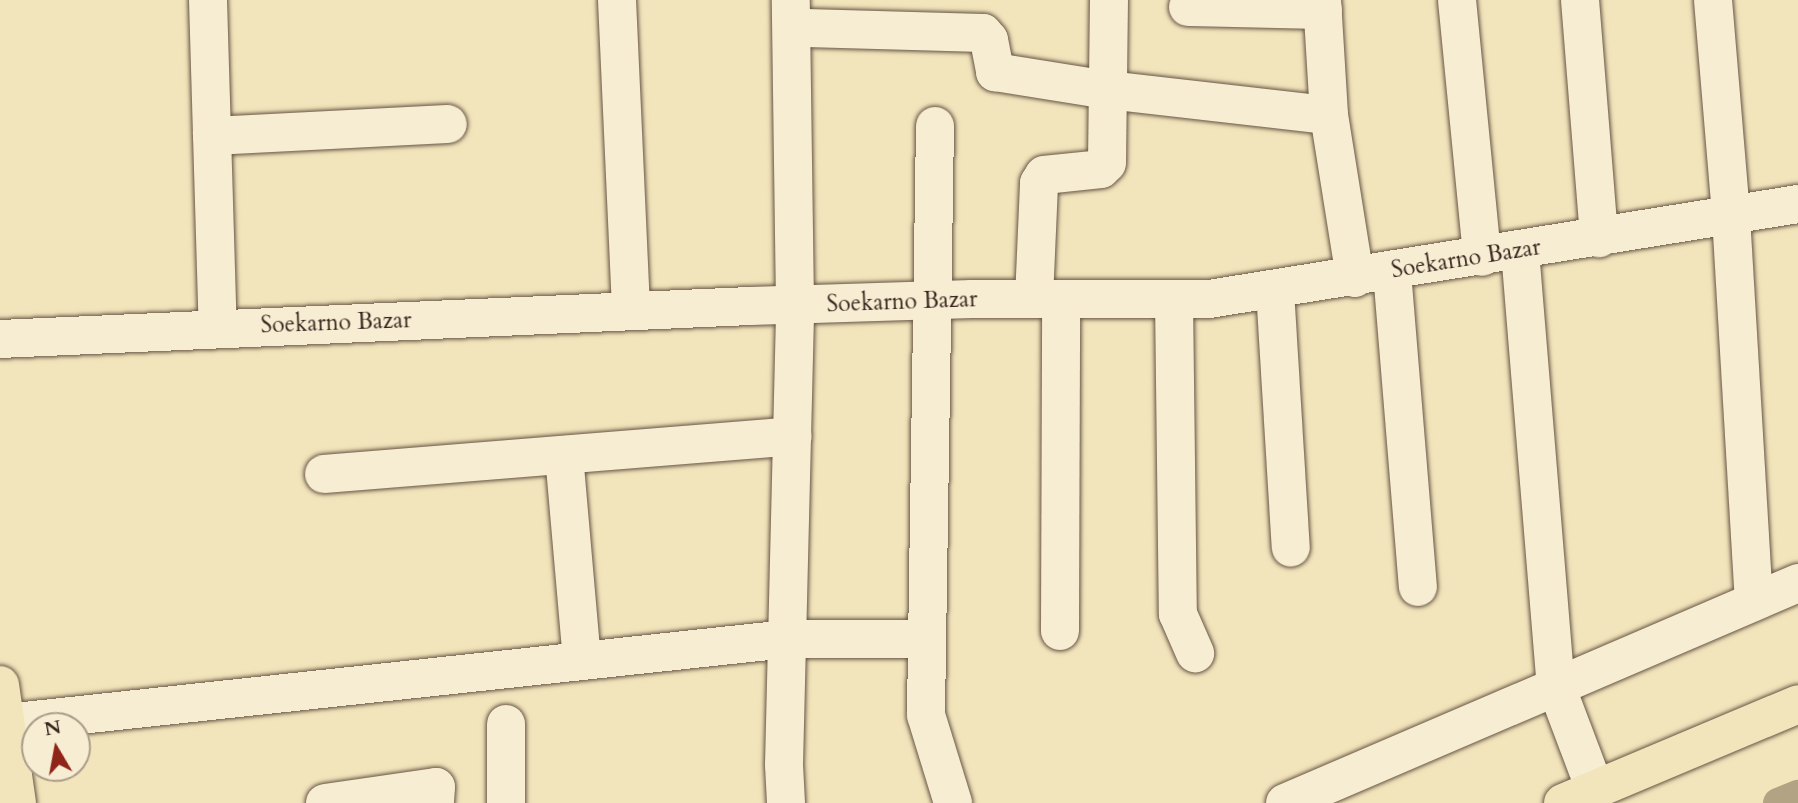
<!DOCTYPE html>
<html>
<head>
<meta charset="utf-8">
<style>
  body { margin:0 }
  #map { position:relative; width:1798px; height:803px; overflow:hidden; background:#f2e4bb; font-family:Cardo,serif }
  div>[style] { position:absolute }
  [style*='--x'] { left:calc(var(--x)*1px); top:calc(var(--y)*1px); width:calc(var(--w)*1px); rotate:calc(var(--a)*1deg) }
  .canal>* { height:30px; margin:-15px; padding:0 15px; transform-origin:15px; border-radius:15px; background:#b2a385 }
  .roads { filter:drop-shadow(0 0 2px #654) drop-shadow(0 0 2px #654) }
  .minor>* { height:38px; margin:-19px; padding:0 19px; transform-origin:19px; border-radius:19px; background:#f7edd3 }
  .major>* { height:38px; margin:-19px; padding:0 19px; transform-origin:19px; border-radius:19px; background:#f2e4bb }
  .highway>* { height:38px; margin:-19px; padding:0 19px; transform-origin:19px; border-radius:19px; background:#f2e4bb }
  span { translate:-50% -50%; white-space:nowrap; text-align:center; line-height:1.15; -webkit-text-stroke:5px #f7edd3; paint-order:stroke }
  .street-label { font-size:23px; color:#37251d }
  .north { position:absolute; left:21px; top:712px; width:70px; height:70px; box-sizing:border-box; background:#f7edd3; border:2px solid #aa9d8a; border-radius:50%; rotate:350deg; font-size:19px; font-weight:700; line-height:28px; text-align:center; color:#37251d }
  .north::after { content:''; display:block; margin:auto; width:24px; height:32px; background:#8f2418; clip-path:polygon(50% 0,100% 100%,50% 72%,0 100%) }
</style>
</head>
<body>
<div id="map">
  <div class="canal">
    <i style="--x:1778;--y:803;--w:22;--a:-22"></i>
  </div>
  <div class="roads">
    <div class="minor">
      <i style="--x:208;--y:0;--w:329;--a:88.3"></i>
      <i style="--x:617;--y:0;--w:311;--a:87.4"></i>
      <i style="--x:1322;--y:0;--w:115;--a:86.5"></i>
      <i style="--x:1329;--y:115;--w:165;--a:80.9"></i>
      <i style="--x:1457;--y:0;--w:258;--a:84.4"></i>
      <i style="--x:1580;--y:0;--w:239;--a:85.4"></i>
      <i style="--x:1713;--y:0;--w:217;--a:85.2"></i>
      <i style="--x:1731;--y:216;--w:386;--a:86.6"></i>
      <i style="--x:1188;--y:7;--w:135;--a:1.3"></i>
      <i style="--x:806;--y:28;--w:177;--a:1.6"></i>
      <i style="--x:983;--y:33;--w:9;--a:49"></i>
      <i style="--x:989;--y:40;--w:33;--a:79"></i>
      <i style="--x:995;--y:72;--w:114;--a:9.1"></i>
      <i style="--x:1108;--y:90;--w:222;--a:6.5"></i>
      <i style="--x:935;--y:126;--w:589;--a:90.88"></i>
      <i style="--x:926;--y:715;--w:92;--a:72.9"></i>
      <i style="--x:212;--y:136;--w:236;--a:-2.9"></i>
      <i style="--x:1520;--y:251;--w:436;--a:85.3"></i>
      <i style="--x:1556;--y:686;--w:110;--a:69.3"></i>
      <i style="--x:1392;--y:272;--w:316;--a:85.3"></i>
      <i style="--x:1275;--y:290;--w:258;--a:86.5"></i>
      <i style="--x:1034;--y:299;--w:116;--a:-87.5"></i>
      <i style="--x:1039;--y:183;--w:9;--a:-58"></i>
      <i style="--x:1044;--y:175;--w:57;--a:-6"></i>
      <i style="--x:1101;--y:169;--w:8;--a:-45"></i>
      <i style="--x:1107;--y:163;--w:163;--a:-89.3"></i>
      <i style="--x:1174;--y:299;--w:315;--a:89.3"></i>
      <i style="--x:1178;--y:614;--w:43;--a:66.4"></i>
      <i style="--x:0;--y:339;--w:751;--a:-2.52"></i>
      <i style="--x:750;--y:306;--w:222;--a:-1.8"></i>
      <i style="--x:972;--y:299;--w:237;--a:0"></i>
      <i style="--x:1209;--y:299;--w:597;--a:-9.16"></i>
      <i style="--x:564;--y:455;--w:206;--a:85"></i>
      <i style="--x:324;--y:474;--w:470;--a:-4.6"></i>
      <i style="--x:1060;--y:631;--w:332;--a:-89.8"></i>
      <i style="--x:6;--y:723;--w:786;--a:-6.14"></i>
      <i style="--x:787;--y:639;--w:140;--a:0"></i>
      <i style="--x:506;--y:724;--w:79;--a:90"></i>
      <i style="--x:325;--y:803;--w:112;--a:-8.2"></i>
      <i style="--x:436;--y:787;--w:16;--a:94"></i>
      <i style="--x:786;--y:803;--w:38;--a:-93"></i>
      <i style="--x:784;--y:765;--w:460;--a:-88.6"></i>
      <i style="--x:795;--y:305;--w:305;--a:-90.8"></i>
      <i style="--x:1285;--y:803;--w:558;--a:-23.21"></i>
    </div>
    <div class="major">
      <i style="--x:0;--y:685;--w:119;--a:81.8"></i>
    </div>
    <div class="highway">
      <i style="--x:1563;--y:803;--w:255;--a:-22.8"></i>
    </div>
  </div>
  <div class="street-label">
    <span style="left:1466px;top:259px;rotate:-9deg">Soekarno Bazar</span>
    <span style="left:902px;top:302px;rotate:-2deg">Soekarno Bazar</span>
    <span style="left:336px;top:323px;rotate:-2deg">Soekarno Bazar</span>
  </div>
  <div class="north">N</div>
</div>
</body>
</html>
